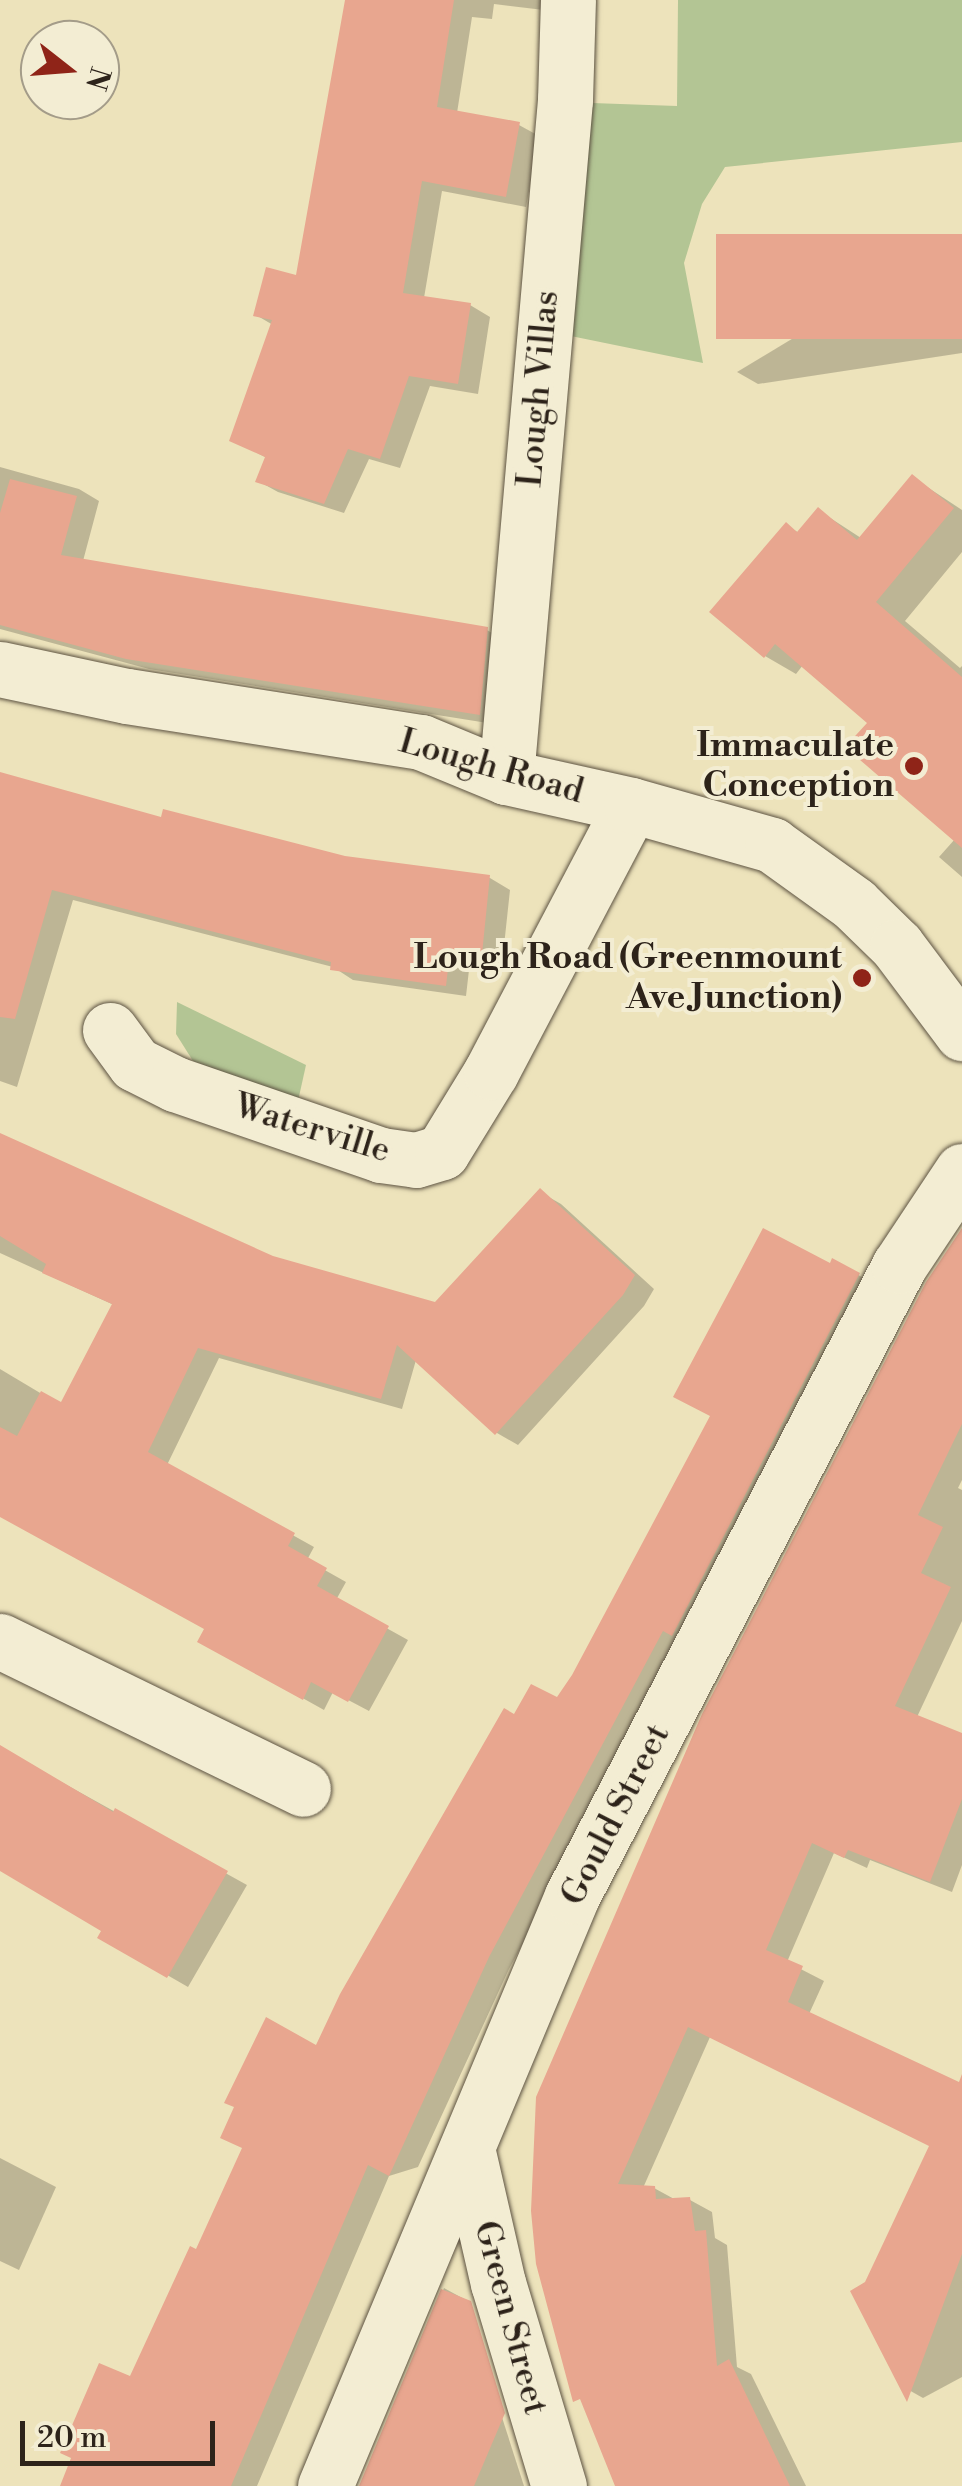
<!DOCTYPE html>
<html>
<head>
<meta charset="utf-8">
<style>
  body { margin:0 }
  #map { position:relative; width:962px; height:2486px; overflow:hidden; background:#ede3bb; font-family:"Libre Bodoni",serif }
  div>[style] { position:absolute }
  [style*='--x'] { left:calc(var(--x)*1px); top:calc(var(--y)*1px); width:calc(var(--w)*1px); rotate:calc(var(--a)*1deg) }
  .green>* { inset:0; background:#b3c594 }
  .shadow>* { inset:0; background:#0003 }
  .building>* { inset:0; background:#e8a68f; transform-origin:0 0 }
  .roads { filter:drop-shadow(0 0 2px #5d5342) drop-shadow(0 0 2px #5d5342) }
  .minor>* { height:55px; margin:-27.5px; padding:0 27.5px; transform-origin:27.5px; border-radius:27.5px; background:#f3edd3 }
  .tertiary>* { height:55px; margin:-27.5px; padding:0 27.5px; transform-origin:27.5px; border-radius:27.5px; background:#f3edd3 }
  .dots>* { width:28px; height:28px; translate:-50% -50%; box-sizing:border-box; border:5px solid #f3edd3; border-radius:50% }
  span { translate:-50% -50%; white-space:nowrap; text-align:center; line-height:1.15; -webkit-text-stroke:8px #f3edd3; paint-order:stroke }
  .street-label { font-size:35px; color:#2d231a }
  .poi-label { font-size:35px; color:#2d231a; font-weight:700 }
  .right { translate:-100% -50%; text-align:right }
  .north { position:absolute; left:20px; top:20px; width:100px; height:100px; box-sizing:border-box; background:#f3edd3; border:2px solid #a49c89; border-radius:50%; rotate:107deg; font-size:28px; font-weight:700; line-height:40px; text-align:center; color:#2d231a }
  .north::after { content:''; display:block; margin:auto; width:35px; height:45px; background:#8f2418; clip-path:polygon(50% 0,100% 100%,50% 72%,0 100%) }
  .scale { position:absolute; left:20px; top:2421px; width:195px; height:45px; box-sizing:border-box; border:5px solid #2d231a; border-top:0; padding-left:12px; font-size:30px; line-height:35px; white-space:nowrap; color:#2d231a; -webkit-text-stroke:8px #f3edd3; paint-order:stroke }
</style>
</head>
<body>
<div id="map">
  <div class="green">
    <i style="clip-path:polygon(678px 0,962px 0,962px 142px,725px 167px,702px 204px,684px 263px,703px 363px,561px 334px,592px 103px,677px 106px)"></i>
    <i style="clip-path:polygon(177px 1002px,306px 1065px,298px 1101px,193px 1061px,176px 1034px)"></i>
  </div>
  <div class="shadow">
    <i style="clip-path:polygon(348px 0,553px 0,552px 11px,494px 4px,492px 19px,472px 17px,457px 113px,519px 125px,539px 136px,526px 207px,442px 191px,424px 298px,470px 305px,490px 317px,478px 394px,430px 386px,400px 468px,369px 459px,344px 513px,278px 492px,258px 481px,267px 458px,232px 440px,273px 325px,256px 315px,298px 278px)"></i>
    <i style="clip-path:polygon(962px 236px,962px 353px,758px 384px,737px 372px)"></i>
    <i style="clip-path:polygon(0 467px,79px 489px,99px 501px,83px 561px,487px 630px,507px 642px,500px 725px,149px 669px,0 629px)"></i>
    <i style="clip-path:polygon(912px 477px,962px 510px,962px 552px,905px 621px,960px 668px,962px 666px,962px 877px,939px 857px,955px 839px,870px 722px,803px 665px,796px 674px,765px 656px,786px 525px,799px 533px,818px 510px,861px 538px)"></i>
    <i style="clip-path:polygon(0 774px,163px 820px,345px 859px,490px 878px,510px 890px,501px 974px,469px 970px,466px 996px,353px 980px,333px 967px,73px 900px,17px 1087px,0 1081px)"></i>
    <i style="clip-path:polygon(0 1136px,272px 1259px,436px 1304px,540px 1192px,561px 1204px,654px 1289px,644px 1306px,518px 1445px,497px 1433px,416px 1360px,402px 1409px,219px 1358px,167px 1465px,314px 1547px,307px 1560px,346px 1582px,336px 1600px,408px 1640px,369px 1711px,333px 1692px,324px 1710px,200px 1641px,207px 1629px,0 1509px,0 1369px,62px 1406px,114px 1305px,0 1253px)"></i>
    <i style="clip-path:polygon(833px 1261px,880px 1287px,509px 1969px,418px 2167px,389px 2176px,257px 2486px,62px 2486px,132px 2379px,197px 2252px,515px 1717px,558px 1700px)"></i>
    <i style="clip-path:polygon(962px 1281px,962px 1480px,958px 1488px,962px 1490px,962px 1621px,917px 1717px,962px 1736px,962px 1865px,952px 1892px,870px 1860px,867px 1868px,834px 1853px,787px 1962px,824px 1981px,809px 2014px,710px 2037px,643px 2188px,654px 2188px,676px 2200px,690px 2200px,712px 2212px,715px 2238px,727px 2245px,737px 2367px,751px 2374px,806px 2486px,627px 2486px,538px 2264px)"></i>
    <i style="clip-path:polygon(0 1748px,247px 1885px,188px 1987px,101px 1937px,105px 1930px,0 1868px)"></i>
    <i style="clip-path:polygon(962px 2133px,962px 2377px,923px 2398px,900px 2385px,867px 2284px)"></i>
    <i style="clip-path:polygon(0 2158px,56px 2187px,19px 2270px,0 2261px)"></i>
    <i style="clip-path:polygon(444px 2288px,464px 2299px,524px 2486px,363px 2486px)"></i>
  </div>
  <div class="building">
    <i style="clip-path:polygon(345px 0,454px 0,437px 107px,520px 122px,506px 197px,422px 181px,403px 293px,471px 303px,458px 384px,409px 376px,380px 459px,348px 449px,324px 504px,255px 482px,265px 457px,229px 441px,272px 320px,253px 316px,266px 267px,296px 275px)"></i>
    <i style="left:962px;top:234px;width:105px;height:246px;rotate:90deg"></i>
    <i style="clip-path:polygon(912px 474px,954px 508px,876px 602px,962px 677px,962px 848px,845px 747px,867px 723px,775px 644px,764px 658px,709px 612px,786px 522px,797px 532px,818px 507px,857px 540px)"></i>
    <i style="clip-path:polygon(10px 479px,77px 496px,61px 555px,488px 627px,480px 715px,126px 659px,0 625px,0 513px)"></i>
    <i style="clip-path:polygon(0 772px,161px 817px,163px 809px,345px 856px,490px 875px,481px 964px,449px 960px,446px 986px,330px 970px,331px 962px,52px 890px,15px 1019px,0 1017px)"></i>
    <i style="clip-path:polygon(0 1133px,273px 1256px,435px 1302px,540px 1188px,635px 1275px,623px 1295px,495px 1435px,397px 1345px,381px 1399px,198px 1348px,148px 1452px,295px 1533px,288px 1546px,327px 1568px,317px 1586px,389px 1626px,348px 1702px,311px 1682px,303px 1700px,197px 1642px,204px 1629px,0 1517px,0 1427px,17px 1436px,41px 1391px,61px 1402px,112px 1304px,42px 1273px,46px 1264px,0 1236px)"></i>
    <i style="clip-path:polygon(763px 1228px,830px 1263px,832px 1258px,860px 1273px,672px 1636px,663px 1631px,489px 1957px,389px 2176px,368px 2165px,231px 2486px,60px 2486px,71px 2458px,60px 2453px,99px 2363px,130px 2376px,190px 2246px,196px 2249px,242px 2148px,220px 2138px,234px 2107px,224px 2103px,266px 2017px,316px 2045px,340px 1994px,504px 1708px,514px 1714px,531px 1684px,557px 1697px,572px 1675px,710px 1416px,673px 1397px)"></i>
    <i style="clip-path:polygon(962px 1228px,962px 1424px,918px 1515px,943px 1527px,921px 1573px,951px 1587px,895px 1706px,962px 1733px,962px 1799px,930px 1882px,848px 1850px,844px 1858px,812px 1843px,766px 1950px,803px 1966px,788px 2002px,959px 2082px,962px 2074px,962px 2254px,907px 2402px,850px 2291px,865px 2282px,929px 2146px,688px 2027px,618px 2184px,655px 2186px,656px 2199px,690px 2197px,695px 2231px,706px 2230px,717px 2366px,729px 2359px,790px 2486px,615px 2486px,580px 2399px,573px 2402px,536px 2264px,531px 2211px,536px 2097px,702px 1714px,926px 1282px)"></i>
    <i style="clip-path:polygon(0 1745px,113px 1812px,115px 1808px,228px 1871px,167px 1978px,97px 1938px,101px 1931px,0 1871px)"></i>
    <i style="clip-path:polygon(441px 2289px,471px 2301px,505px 2413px,474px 2486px,359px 2486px)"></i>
  </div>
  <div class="roads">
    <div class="minor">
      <i style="--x:506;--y:777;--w:680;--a:-85.02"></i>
      <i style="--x:565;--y:100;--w:100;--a:-88.3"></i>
      <i style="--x:110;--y:1030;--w:42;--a:53.7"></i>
      <i style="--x:135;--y:1064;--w:45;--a:26.6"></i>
      <i style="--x:175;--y:1084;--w:218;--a:19"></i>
      <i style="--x:381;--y:1155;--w:35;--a:8"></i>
      <i style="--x:416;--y:1160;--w:27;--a:-17"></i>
      <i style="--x:442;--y:1152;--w:94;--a:-58.5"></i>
      <i style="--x:491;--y:1072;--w:301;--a:-62.3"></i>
      <i style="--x:0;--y:1641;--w:337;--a:26"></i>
      <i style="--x:467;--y:2148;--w:139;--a:77.1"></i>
      <i style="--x:498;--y:2283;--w:212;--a:73.3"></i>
      <i style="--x:325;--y:2486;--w:640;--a:-67.28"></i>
      <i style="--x:572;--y:1896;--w:710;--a:-62.57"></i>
      <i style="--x:899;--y:1266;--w:114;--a:-56.4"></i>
    </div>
    <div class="tertiary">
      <i style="--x:0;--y:669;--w:130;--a:12"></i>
      <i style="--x:127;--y:696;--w:298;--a:8.9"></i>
      <i style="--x:421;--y:742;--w:92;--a:22.4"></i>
      <i style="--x:506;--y:777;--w:128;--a:12.6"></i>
      <i style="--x:631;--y:805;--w:147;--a:15.8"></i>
      <i style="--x:772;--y:845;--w:101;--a:35.7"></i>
      <i style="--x:854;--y:904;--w:60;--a:44.3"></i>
      <i style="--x:897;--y:946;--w:109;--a:53.2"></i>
    </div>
  </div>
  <div class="dots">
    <i style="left:914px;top:766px;background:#8f2418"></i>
    <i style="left:862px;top:978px;background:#8f2418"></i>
  </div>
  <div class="street-label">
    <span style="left:539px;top:389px;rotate:-85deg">Lough Villas</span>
    <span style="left:491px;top:767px;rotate:16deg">Lough Road</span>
    <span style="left:312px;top:1129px;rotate:17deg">Waterville</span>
    <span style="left:616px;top:1815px;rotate:-63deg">Gould Street</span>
    <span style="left:510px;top:2318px;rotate:75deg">Green Street</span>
  </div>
  <div class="poi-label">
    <span class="right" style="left:894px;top:766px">Immaculate<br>Conception</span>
    <span class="right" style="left:842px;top:978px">Lough Road (Greenmount<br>Ave Junction)</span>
  </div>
  <div class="north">N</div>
  <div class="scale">20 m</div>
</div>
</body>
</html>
